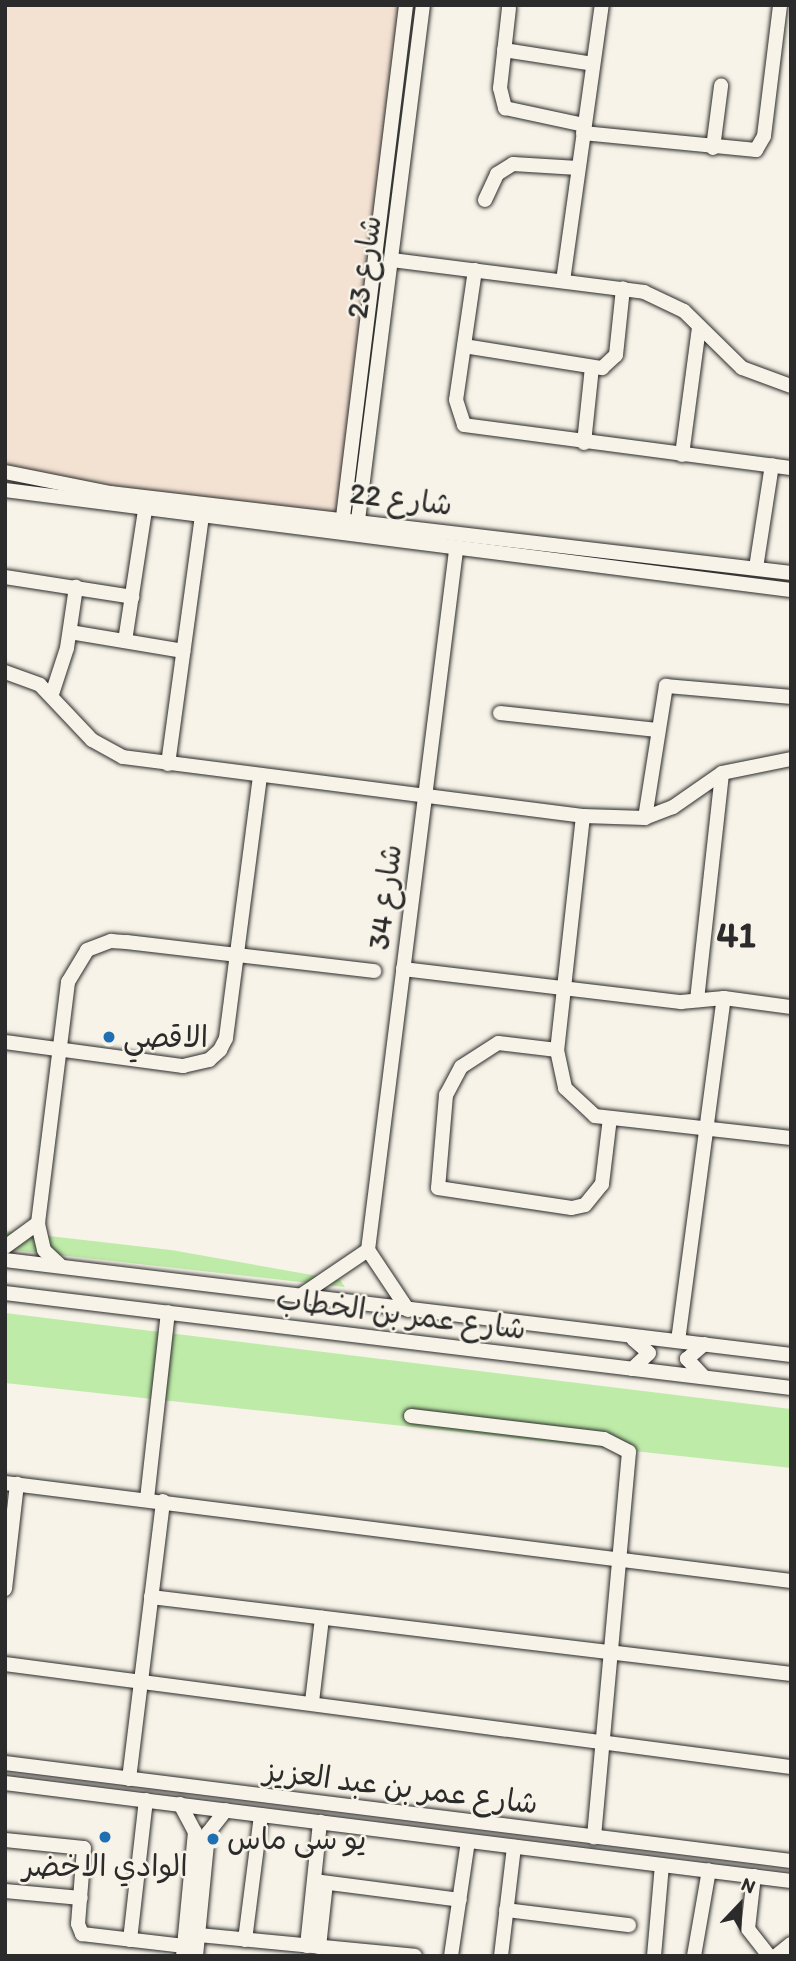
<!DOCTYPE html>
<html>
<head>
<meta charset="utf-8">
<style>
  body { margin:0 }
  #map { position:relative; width:796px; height:1961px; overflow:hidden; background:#f7f3e8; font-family:Itim,"Playpen Sans Arabic",sans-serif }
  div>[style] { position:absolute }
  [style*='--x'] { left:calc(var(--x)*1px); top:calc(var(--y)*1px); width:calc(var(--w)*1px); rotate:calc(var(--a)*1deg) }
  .built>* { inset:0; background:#f3e1d2 }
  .green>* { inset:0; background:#beeba8 }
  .roads { filter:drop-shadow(0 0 2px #2b2b2b) drop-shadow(0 0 2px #2b2b2b) }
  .minor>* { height:14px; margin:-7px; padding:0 7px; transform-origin:7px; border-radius:7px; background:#f7f3e8 }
  .dots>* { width:19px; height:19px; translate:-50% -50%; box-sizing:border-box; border:4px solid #f7f3e8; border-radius:50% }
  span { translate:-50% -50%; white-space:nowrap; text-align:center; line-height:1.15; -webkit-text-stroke:5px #f7f3e8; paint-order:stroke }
  .street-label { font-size:30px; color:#2b2b2b }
  .poi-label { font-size:30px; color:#2b2b2b }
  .left { translate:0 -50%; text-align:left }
  .district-label { font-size:37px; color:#2b2b2b; font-weight:700 }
  .frame { position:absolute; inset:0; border:7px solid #2b2b2b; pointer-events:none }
  .north { position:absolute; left:705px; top:1870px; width:70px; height:70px; -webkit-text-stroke:5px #f7f3e8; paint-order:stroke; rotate:23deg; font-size:19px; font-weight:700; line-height:28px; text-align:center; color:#2b2b2b }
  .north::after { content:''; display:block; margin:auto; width:24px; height:32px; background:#2b2b2b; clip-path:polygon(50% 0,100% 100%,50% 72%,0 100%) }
</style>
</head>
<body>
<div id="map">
  <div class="built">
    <i style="clip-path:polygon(5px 5px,414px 5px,349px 527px,5px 486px)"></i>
  </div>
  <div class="green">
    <i style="clip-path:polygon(5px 1231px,171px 1250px,340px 1280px,345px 1287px,5px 1249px)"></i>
    <i style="clip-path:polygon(5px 1313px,791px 1409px,791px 1468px,5px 1383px)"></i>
  </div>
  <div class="roads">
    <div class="minor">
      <i style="--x:509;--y:8;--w:81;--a:96.4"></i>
      <i style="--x:500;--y:88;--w:21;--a:76"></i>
      <i style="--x:505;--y:108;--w:81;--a:12.1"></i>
      <i style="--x:504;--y:50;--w:90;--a:8.9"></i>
      <i style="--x:583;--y:133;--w:174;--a:5.6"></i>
      <i style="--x:756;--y:150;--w:16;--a:-60"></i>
      <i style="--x:764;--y:136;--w:132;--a:-83"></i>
      <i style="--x:713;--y:148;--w:63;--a:-82.6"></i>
      <i style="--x:485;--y:200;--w:29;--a:-65"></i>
      <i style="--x:497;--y:174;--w:19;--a:-32"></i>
      <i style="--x:513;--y:164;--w:65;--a:3.5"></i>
      <i style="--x:392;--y:260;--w:254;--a:7.2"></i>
      <i style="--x:644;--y:292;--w:44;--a:25.4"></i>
      <i style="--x:684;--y:311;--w:81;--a:44.5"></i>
      <i style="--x:742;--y:368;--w:52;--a:20.2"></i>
      <i style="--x:475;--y:270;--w:131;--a:98.3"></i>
      <i style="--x:456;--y:400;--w:26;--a:72"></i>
      <i style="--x:464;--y:425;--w:330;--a:7.5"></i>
      <i style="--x:563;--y:281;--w:279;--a:-82"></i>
      <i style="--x:464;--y:346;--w:140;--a:9.1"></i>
      <i style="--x:602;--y:368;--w:19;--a:-43"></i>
      <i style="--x:616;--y:355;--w:67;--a:-84"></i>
      <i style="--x:584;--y:443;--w:76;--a:-84"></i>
      <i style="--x:682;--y:455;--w:129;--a:-82.4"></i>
      <i style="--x:5;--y:472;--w:107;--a:11.3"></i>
      <i style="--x:110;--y:493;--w:686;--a:6.7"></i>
      <i style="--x:5;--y:490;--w:792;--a:7.25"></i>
      <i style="--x:342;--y:525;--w:524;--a:-82.98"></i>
      <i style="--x:357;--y:528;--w:527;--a:-82.81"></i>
      <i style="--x:756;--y:568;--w:104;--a:-81.2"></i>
      <i style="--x:5;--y:577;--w:129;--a:8.9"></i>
      <i style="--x:70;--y:632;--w:115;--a:9.5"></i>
      <i style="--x:125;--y:641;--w:132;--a:-81.3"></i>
      <i style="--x:5;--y:672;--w:37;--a:20"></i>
      <i style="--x:40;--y:685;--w:76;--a:46.6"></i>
      <i style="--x:92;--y:740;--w:35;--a:29"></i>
      <i style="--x:123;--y:757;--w:464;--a:7.3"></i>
      <i style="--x:52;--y:694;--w:48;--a:-71.9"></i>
      <i style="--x:67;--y:648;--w:62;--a:-81.6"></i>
      <i style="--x:500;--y:713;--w:158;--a:6.2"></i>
      <i style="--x:791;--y:759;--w:70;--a:168.5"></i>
      <i style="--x:722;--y:773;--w:60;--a:145.2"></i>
      <i style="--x:673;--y:807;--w:30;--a:159"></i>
      <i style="--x:645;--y:818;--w:62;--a:-178.2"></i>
      <i style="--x:583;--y:816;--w:235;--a:96.3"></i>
      <i style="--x:557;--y:1050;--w:39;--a:78"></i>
      <i style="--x:565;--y:1088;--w:41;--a:43"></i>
      <i style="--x:595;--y:1116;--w:197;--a:6.4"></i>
      <i style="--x:168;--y:764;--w:257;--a:-82.2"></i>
      <i style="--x:645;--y:818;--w:134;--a:-81"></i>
      <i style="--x:666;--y:686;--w:125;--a:5"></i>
      <i style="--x:403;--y:969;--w:280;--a:6.8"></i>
      <i style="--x:681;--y:1002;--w:43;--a:-5.3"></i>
      <i style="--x:724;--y:998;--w:68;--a:7.7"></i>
      <i style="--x:697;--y:1000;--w:228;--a:-83.7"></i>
      <i style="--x:5;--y:1042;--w:180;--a:7.7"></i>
      <i style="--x:183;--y:1066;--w:27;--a:-13"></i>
      <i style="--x:209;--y:1060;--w:15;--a:-42"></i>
      <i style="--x:220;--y:1050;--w:13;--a:-63"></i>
      <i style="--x:226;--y:1038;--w:264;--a:-82.6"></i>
      <i style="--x:557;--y:1050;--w:59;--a:-173.2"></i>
      <i style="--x:498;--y:1043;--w:44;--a:147"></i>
      <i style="--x:461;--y:1067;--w:32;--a:118"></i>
      <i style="--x:446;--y:1095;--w:93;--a:94.9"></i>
      <i style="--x:438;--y:1188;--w:135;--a:8.5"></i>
      <i style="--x:572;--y:1208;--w:13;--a:-13"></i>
      <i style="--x:585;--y:1205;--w:27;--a:-51"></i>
      <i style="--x:602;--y:1184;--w:66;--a:-83.1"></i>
      <i style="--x:5;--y:1247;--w:41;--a:-36"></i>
      <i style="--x:368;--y:1250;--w:706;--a:-82.83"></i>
      <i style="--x:368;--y:1250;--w:72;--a:56.3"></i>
      <i style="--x:5;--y:1260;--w:792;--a:6.89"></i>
      <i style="--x:61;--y:1266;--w:23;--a:-137"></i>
      <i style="--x:44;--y:1250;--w:28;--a:-103"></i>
      <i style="--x:38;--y:1223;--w:243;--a:-82.9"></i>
      <i style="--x:68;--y:982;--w:37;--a:-59"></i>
      <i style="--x:87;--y:950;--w:26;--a:-21"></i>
      <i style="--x:111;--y:941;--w:16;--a:4"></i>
      <i style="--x:127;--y:942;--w:249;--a:6.7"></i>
      <i style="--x:5;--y:1293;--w:792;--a:6.89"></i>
      <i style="--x:300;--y:1296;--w:82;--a:-34.1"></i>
      <i style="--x:678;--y:1341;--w:346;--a:-82.4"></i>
      <i style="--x:632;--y:1369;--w:23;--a:-43"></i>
      <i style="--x:649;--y:1353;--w:21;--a:-139"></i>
      <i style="--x:704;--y:1377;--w:25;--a:-133"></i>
      <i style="--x:687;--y:1359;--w:23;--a:-41"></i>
      <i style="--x:411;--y:1416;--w:194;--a:6.8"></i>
      <i style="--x:604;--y:1439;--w:28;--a:27"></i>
      <i style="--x:629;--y:1452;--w:387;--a:95.2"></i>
      <i style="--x:5;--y:1483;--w:792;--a:7.11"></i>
      <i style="--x:147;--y:1499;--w:188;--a:-83.6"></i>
      <i style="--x:5;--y:1589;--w:106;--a:-83.5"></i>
      <i style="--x:151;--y:1597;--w:645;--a:6.86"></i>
      <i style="--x:5;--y:1664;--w:793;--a:7.47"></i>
      <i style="--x:312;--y:1702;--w:85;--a:-83.2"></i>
      <i style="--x:5;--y:1763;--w:792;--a:7.11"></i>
      <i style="--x:129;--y:1779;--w:280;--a:-83"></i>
      <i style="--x:5;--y:1783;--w:792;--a:7.11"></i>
      <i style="--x:180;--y:1804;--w:32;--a:62"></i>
      <i style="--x:195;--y:1832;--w:125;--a:95.5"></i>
      <i style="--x:5;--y:1840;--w:79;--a:5.8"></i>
      <i style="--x:84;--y:1848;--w:76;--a:94.5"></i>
      <i style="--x:78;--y:1924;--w:11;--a:68"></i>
      <i style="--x:82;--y:1934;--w:103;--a:6.7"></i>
      <i style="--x:754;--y:1876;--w:53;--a:96.5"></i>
      <i style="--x:748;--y:1929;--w:34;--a:52"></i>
      <i style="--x:314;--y:1881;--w:147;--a:7.4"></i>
      <i style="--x:5;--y:1891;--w:76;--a:5.3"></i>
      <i style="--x:506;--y:1910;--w:124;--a:7"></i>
      <i style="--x:198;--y:1935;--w:218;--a:5.5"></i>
      <i style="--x:130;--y:1940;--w:141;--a:-83.5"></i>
      <i style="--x:245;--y:1940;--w:126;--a:-82.7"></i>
      <i style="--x:307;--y:1946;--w:125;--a:-84"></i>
      <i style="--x:319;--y:1947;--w:64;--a:-83.8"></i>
      <i style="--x:196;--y:1956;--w:124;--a:-84.4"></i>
      <i style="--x:208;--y:1833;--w:29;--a:-52"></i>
      <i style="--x:451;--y:1956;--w:116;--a:-81.6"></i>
      <i style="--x:501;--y:1956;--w:110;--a:-83.2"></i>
      <i style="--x:654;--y:1956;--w:91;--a:-85"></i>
      <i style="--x:694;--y:1956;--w:87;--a:-80.1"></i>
      <i style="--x:776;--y:1956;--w:19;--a:-39"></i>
    </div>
  </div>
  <div class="dots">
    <i style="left:109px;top:1037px;background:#1f6fb2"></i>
    <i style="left:105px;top:1837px;background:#1f6fb2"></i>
    <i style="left:213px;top:1839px;background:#1f6fb2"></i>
  </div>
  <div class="street-label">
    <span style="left:364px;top:267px;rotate:-82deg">شارع 23</span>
    <span style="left:401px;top:499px;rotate:7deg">شارع 22</span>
    <span style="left:385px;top:897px;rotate:-83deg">شارع 34</span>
    <span style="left:401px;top:1314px;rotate:7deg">شارع عمر بن الخطاب</span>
    <span style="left:401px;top:1787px;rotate:7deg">شارع عمر بن عبد العزيز</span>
  </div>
  <div class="poi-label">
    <span class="left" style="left:123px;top:1037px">الاقصي</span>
    <span class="left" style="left:227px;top:1839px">يو سى ماس</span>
    <span style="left:105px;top:1866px">الوادي الاخضر</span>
  </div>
  <div class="district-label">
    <span style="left:736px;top:934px">41</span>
  </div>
  <div class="frame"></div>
  <div class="north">N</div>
</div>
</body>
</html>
